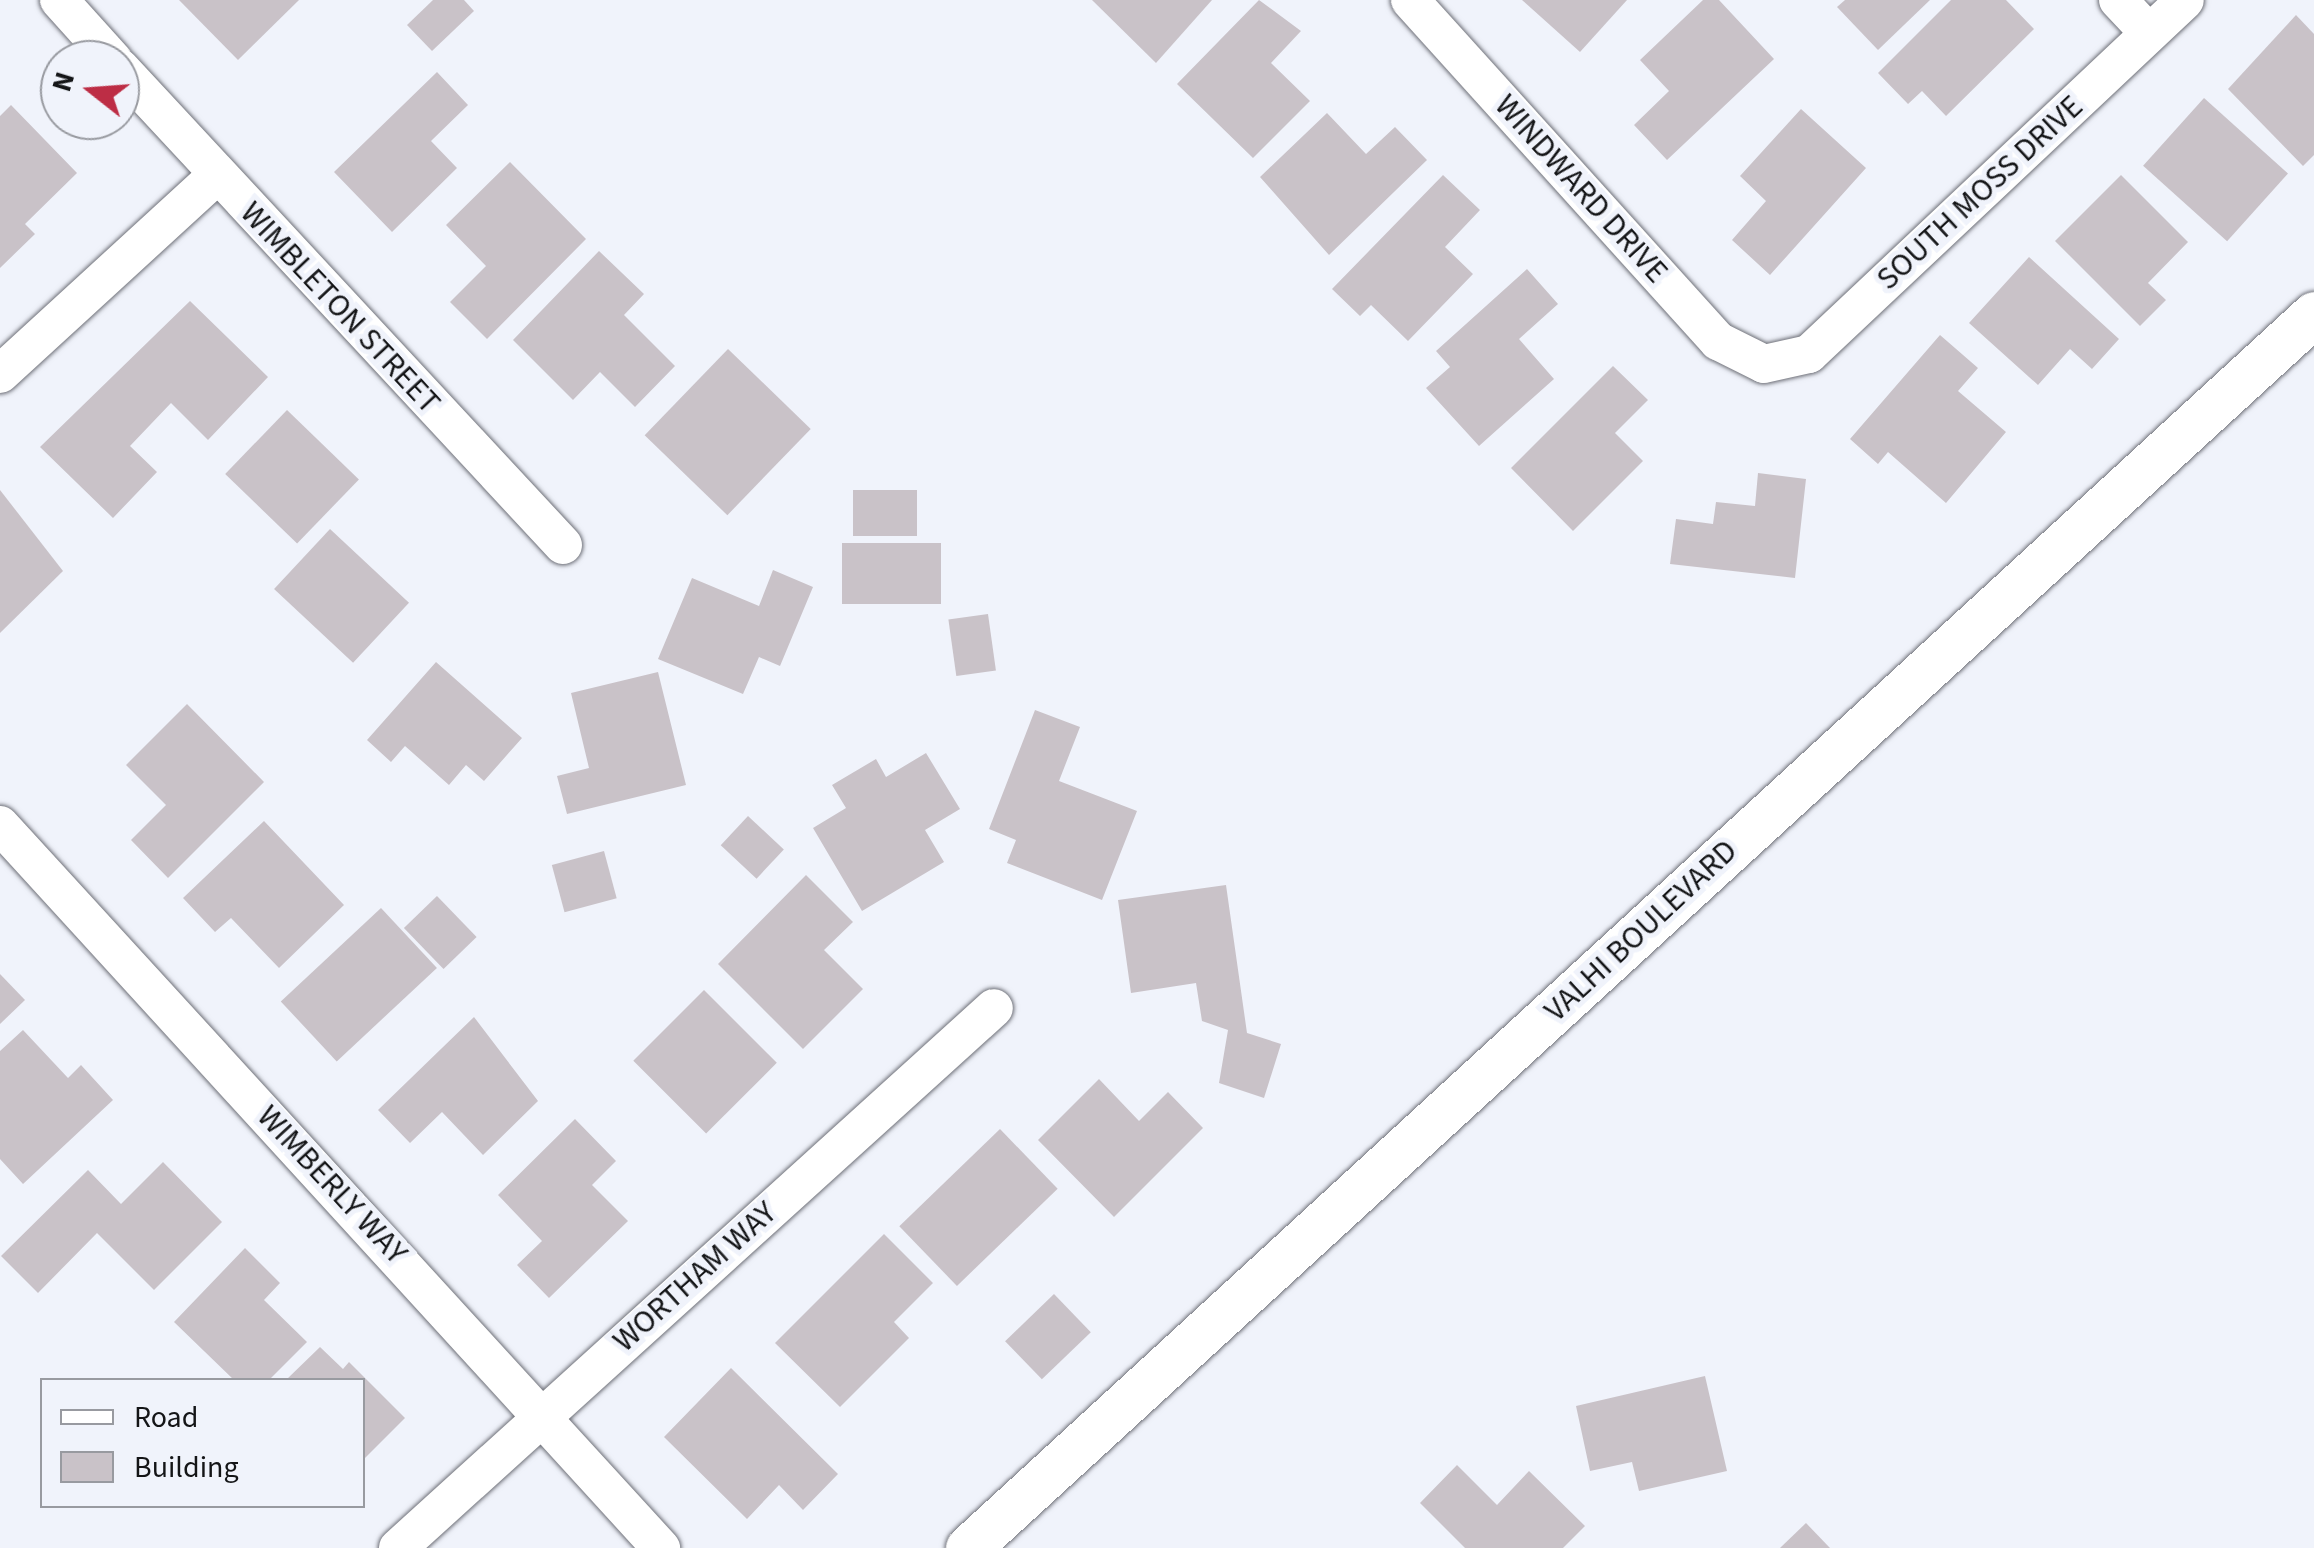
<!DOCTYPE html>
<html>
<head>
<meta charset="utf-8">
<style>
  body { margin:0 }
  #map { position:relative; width:2314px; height:1548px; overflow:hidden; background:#f0f3fb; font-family:"Source Sans 3",sans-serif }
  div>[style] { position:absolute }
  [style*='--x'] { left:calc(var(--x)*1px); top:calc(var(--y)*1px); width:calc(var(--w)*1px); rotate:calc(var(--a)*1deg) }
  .building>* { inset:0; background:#c9c2c8; transform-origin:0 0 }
  .roads { filter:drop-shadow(0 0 2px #6e7078) drop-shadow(0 0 2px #6e7078) }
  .minor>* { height:38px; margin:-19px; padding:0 19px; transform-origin:19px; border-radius:19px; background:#fff }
  .tertiary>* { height:45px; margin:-22.5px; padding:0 22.5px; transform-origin:22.5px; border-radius:22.5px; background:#fff }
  span { translate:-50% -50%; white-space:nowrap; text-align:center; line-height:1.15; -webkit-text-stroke:10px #f0f3fb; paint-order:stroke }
  .street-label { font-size:32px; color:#141517 }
  .legend { position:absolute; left:40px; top:1378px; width:325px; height:130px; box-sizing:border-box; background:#f0f3fb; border:2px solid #989aa0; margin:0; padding:12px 18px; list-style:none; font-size:30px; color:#141517 }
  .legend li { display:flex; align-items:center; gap:20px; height:50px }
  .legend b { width:50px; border:2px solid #989aa0 }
  .north { position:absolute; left:40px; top:40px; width:100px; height:100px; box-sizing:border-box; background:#f0f3fb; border:2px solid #989aa0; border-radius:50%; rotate:287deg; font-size:28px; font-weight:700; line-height:40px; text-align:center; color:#141517 }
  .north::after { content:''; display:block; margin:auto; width:35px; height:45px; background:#bd2d45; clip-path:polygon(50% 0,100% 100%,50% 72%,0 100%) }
</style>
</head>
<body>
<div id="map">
  <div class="building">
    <i style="clip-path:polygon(179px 0,299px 0,238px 60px)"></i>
    <i style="clip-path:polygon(433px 0,464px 0,474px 11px,432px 51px,407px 25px)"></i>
    <i style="clip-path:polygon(1092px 0,1212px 0,1156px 63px)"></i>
    <i style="clip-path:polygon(1259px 0,1301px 31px,1271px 63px,1310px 101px,1253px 158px,1177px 84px)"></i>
    <i style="clip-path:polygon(1522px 0,1627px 0,1580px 52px)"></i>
    <i style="clip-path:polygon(1703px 0,1719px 0,1774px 59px,1667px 160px,1634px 125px,1669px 91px,1640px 60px)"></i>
    <i style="clip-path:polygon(1845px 0,1930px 0,1878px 50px,1837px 7px)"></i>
    <i style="clip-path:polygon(1951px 0,2006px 0,2034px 29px,1946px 116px,1922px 91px,1908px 104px,1878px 73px)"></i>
    <i style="clip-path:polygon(2296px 15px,2314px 34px,2314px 155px,2303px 166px,2228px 89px)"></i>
    <i style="clip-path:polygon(437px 72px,468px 105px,431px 141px,457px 168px,392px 232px,334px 172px)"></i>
    <i style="left:2204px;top:98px;width:113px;height:91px;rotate:42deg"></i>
    <i style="clip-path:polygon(11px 105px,77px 173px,25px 224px,35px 234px,0 268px,0 116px)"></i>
    <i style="clip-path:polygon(1801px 109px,1866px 168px,1770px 275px,1732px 240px,1766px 201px,1740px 176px)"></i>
    <i style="clip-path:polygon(1327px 113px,1366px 154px,1395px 127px,1427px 160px,1329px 255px,1260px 177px)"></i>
    <i style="clip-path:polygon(510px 162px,586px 239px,487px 339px,450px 302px,486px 266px,446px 225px)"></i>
    <i style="clip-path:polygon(1443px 175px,1480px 210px,1445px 247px,1473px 274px,1408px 341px,1371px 305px,1360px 316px,1332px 289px)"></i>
    <i style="clip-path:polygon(2121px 175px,2188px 242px,2148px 283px,2166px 300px,2140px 326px,2055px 241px)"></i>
    <i style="clip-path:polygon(599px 251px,644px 294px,624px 315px,675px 366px,635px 407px,600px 372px,573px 400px,513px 340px)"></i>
    <i style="clip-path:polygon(2029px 257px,2119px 339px,2092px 369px,2070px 349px,2038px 385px,1969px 323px)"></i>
    <i style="clip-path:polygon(1527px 269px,1558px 304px,1519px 339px,1554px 379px,1479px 446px,1426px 388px,1450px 367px,1436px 351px)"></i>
    <i style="clip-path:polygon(190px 301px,268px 377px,208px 440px,171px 403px,130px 446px,157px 472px,113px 518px,40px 447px)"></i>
    <i style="clip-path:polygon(1940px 335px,1978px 368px,1958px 391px,2006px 432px,1946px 503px,1888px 452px,1878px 464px,1850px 439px)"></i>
    <i style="left:728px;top:349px;width:115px;height:120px;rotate:44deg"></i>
    <i style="clip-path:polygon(1613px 366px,1648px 400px,1615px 433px,1643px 461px,1573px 531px,1511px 468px)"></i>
    <i style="left:287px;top:410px;width:100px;height:89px;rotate:44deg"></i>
    <i style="clip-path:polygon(1758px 473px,1806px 479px,1795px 578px,1670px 564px,1676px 519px,1713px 524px,1716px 502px,1755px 506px)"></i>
    <i style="clip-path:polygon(0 490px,63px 571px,0 633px)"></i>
    <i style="left:853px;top:490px;width:64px;height:46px"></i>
    <i style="left:330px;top:529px;width:108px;height:82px;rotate:43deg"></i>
    <i style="left:941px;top:543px;width:61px;height:99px;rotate:90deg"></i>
    <i style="clip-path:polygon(773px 570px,813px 587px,780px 666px,759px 657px,743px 694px,658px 659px,692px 578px,759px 606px)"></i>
    <i style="left:988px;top:614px;width:57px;height:40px;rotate:82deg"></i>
    <i style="clip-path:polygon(436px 662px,522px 738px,484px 781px,466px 765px,449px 785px,405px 746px,391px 762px,367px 740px)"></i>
    <i style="clip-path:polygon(658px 672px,686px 785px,567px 814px,557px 776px,589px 768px,571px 693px)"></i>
    <i style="clip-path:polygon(187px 704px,264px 782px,168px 878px,131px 840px,166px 805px,126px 765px)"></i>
    <i style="clip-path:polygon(1035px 710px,1080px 727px,1059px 781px,1137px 811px,1102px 900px,1007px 863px,1016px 840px,989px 829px)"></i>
    <i style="clip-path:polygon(926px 753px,960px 809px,925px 830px,944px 862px,862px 911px,813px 828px,846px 808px,832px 785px,876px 759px,886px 777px)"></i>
    <i style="left:748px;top:816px;width:49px;height:40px;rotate:43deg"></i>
    <i style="clip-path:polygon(264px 821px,344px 905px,279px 968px,231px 918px,215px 932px,183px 898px)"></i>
    <i style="left:604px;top:851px;width:49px;height:54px;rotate:75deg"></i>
    <i style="clip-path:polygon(806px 875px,853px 922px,824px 950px,863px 989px,803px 1049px,718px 964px)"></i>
    <i style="clip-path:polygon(1226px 885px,1247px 1033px,1281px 1044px,1264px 1098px,1219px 1083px,1228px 1030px,1202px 1021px,1196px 983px,1131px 993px,1118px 900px)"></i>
    <i style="left:437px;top:896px;width:57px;height:46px;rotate:46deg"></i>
    <i style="left:381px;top:908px;width:82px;height:137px;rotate:47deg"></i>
    <i style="clip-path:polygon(0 974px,25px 1000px,0 1024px)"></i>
    <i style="left:704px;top:990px;width:103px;height:100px;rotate:45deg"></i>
    <i style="clip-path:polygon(474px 1017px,538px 1101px,483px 1155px,442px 1112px,410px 1143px,378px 1110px)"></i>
    <i style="clip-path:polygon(23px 1030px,68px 1078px,81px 1065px,113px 1100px,23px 1184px,0 1159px,0 1051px)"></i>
    <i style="clip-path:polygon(1099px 1079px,1139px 1121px,1168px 1092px,1203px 1128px,1114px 1217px,1038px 1140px)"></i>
    <i style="clip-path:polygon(575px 1119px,616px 1161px,592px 1185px,628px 1221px,549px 1298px,517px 1265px,542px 1241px,498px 1195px)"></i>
    <i style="left:1000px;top:1129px;width:83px;height:140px;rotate:46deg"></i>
    <i style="clip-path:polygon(163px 1162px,222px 1222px,154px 1290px,97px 1233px,38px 1293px,1px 1256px,88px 1170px,121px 1204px)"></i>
    <i style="clip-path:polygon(884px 1234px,933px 1283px,894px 1322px,909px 1338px,840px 1407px,775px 1343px)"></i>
    <i style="clip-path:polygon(245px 1248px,280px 1283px,264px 1300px,307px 1342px,269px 1380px,234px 1380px,174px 1322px)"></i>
    <i style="left:1054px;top:1294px;width:53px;height:68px;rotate:46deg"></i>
    <i style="clip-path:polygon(320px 1347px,343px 1369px,349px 1362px,405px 1418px,362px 1461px,362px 1380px,286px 1380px)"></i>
    <i style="clip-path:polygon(731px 1368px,838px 1474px,803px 1510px,779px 1485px,747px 1519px,664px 1437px)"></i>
    <i style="clip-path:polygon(1705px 1376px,1727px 1471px,1639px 1491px,1632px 1462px,1590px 1471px,1576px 1406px)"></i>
    <i style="clip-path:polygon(1457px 1465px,1497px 1505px,1529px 1471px,1585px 1526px,1563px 1548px,1465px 1548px,1420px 1503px)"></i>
    <i style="clip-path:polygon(1806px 1523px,1830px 1548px,1780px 1548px)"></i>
  </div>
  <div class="roads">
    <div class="minor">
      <i style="--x:59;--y:0;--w:81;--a:48"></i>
      <i style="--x:1410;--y:0;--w:460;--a:47.9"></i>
      <i style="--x:1718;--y:341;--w:51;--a:26.6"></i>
      <i style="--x:1764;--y:364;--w:46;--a:-12.5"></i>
      <i style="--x:1809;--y:354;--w:516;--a:-43.27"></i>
      <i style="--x:2118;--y:0;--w:45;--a:46.8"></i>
      <i style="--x:120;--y:68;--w:651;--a:47.12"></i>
      <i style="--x:0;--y:374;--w:293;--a:-42.5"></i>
      <i style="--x:0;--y:825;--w:980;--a:47.57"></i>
      <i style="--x:398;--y:1548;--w:804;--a:-42.18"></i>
    </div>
    <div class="tertiary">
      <i style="--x:968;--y:1548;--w:1826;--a:-42.51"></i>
    </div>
  </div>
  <div class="street-label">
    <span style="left:1581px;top:189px;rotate:48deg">WINDWARD DRIVE</span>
    <span style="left:1980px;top:193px;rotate:-43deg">SOUTH MOSS DRIVE</span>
    <span style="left:340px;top:308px;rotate:47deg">WIMBLETON STREET</span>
    <span style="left:1641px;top:931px;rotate:-43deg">VALHI BOULEVARD</span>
    <span style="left:332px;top:1185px;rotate:47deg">WIMBERLY WAY</span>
    <span style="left:695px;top:1277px;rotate:-42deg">WORTHAM WAY</span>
  </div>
  <ul class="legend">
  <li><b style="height:12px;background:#fff"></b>Road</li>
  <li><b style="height:28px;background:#c9c2c8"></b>Building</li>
  </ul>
  <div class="north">N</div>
</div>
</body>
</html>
